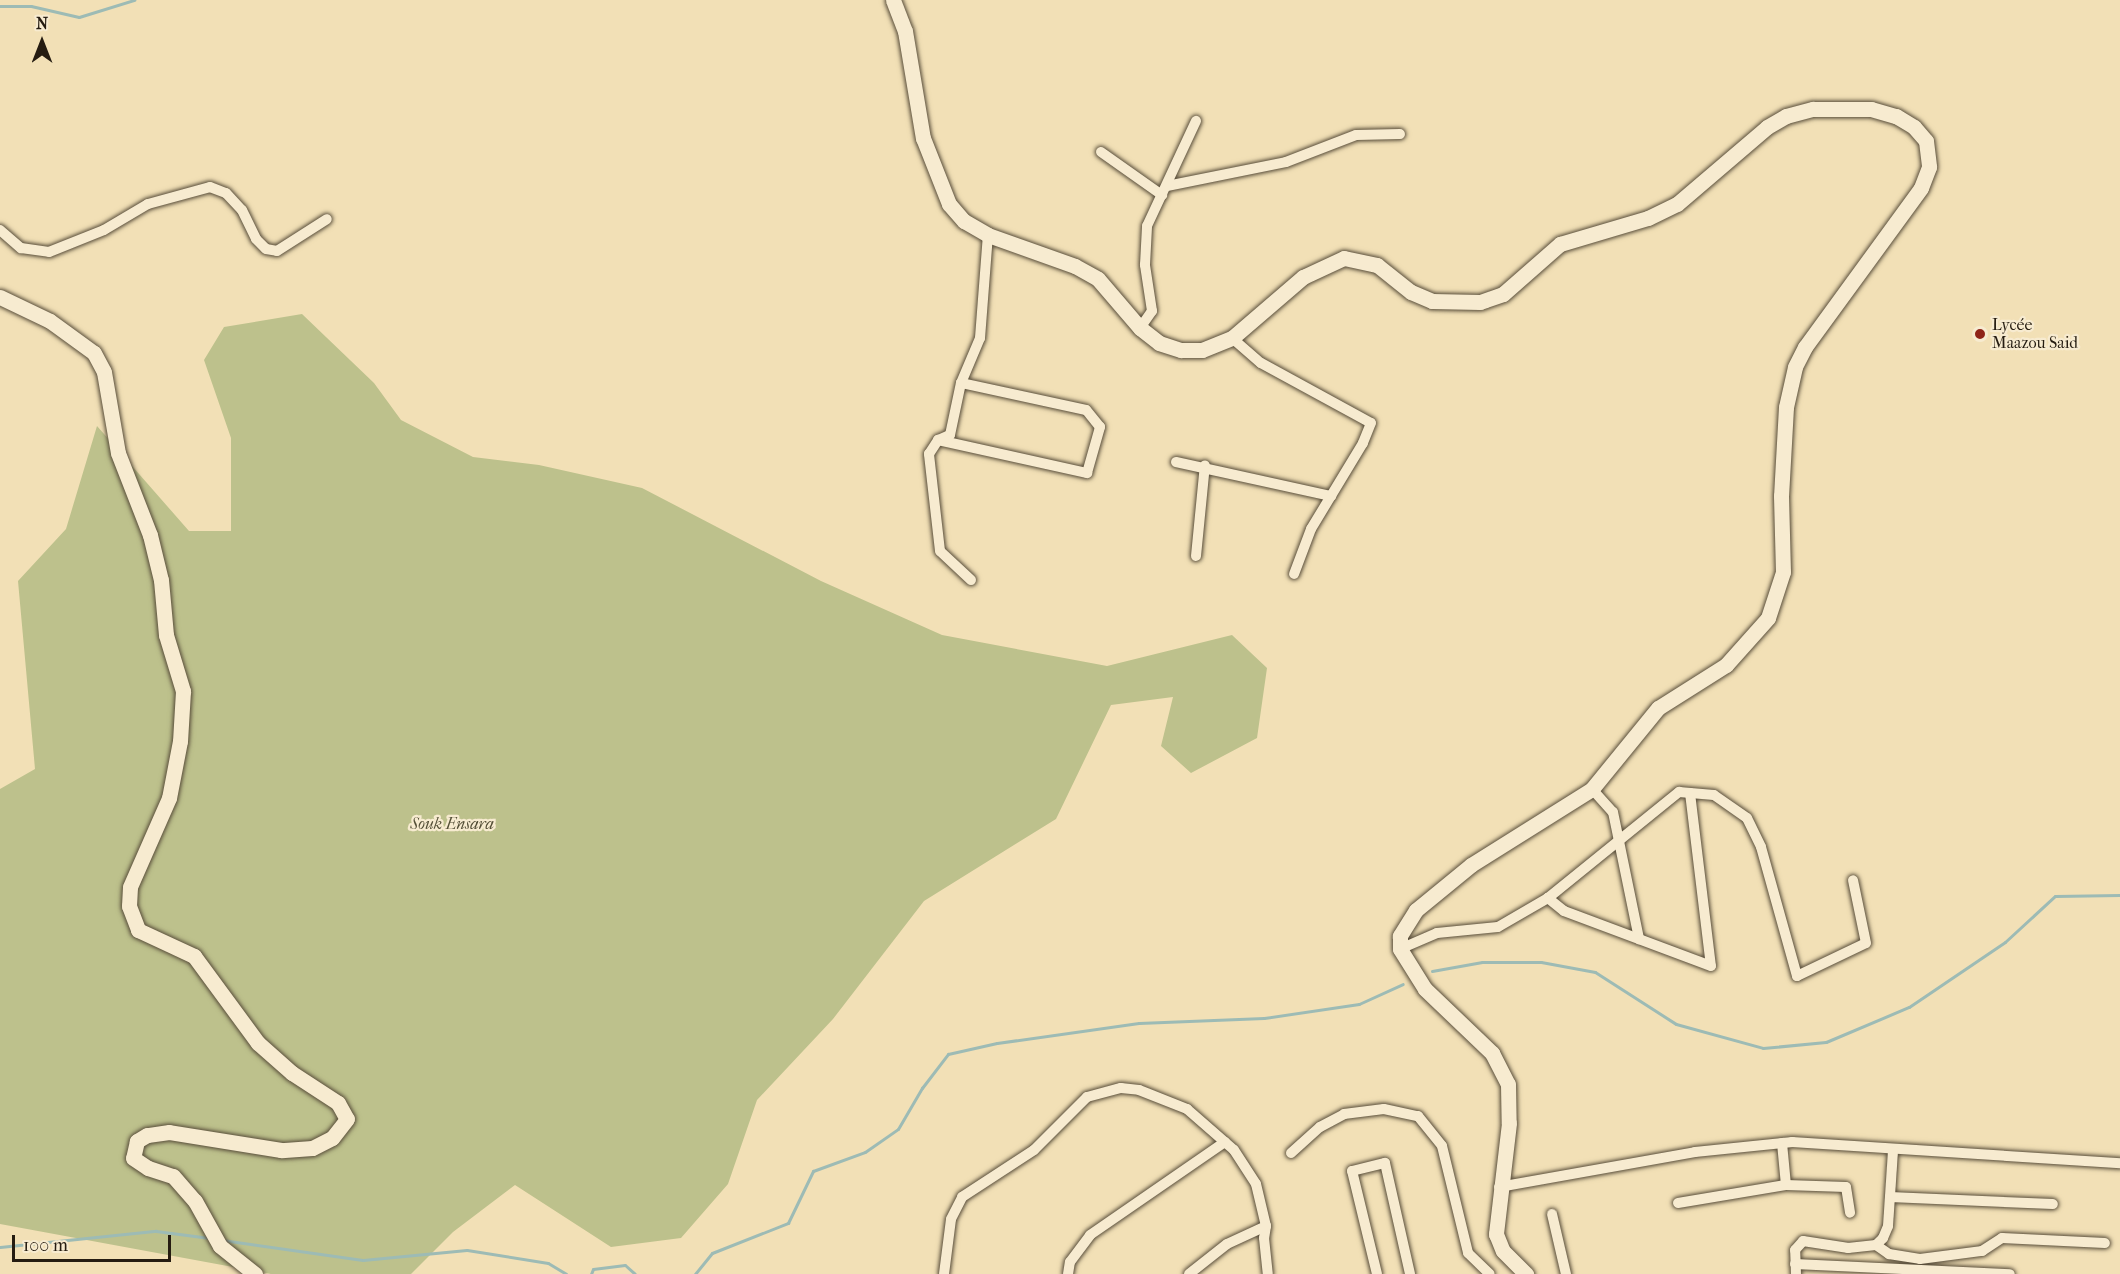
<!DOCTYPE html>
<html>
<head>
<meta charset="utf-8">
<style>
  body { margin:0 }
  #map { position:relative; width:2120px; height:1274px; overflow:hidden; background:#f2e0b6; font-family:"IM FELL French Canon",serif }
  div>[style] { position:absolute }
  [style*='--x'] { left:calc(var(--x)*1px); top:calc(var(--y)*1px); width:calc(var(--w)*1px); rotate:calc(var(--a)*1deg) }
  .green>* { inset:0; background:#bdc18c }
  .stream>* { height:3px; margin:-1.5px; padding:0 1.5px; transform-origin:1.5px; border-radius:1.5px; background:#9dbbb5 }
  .roads { filter:drop-shadow(0 0 2px #584d3a) drop-shadow(0 0 2px #584d3a) }
  .street>* { height:10px; margin:-5px; padding:0 5px; transform-origin:5px; border-radius:5px; background:#f7ebd0 }
  .secondary>* { height:15px; margin:-7.5px; padding:0 7.5px; transform-origin:7.5px; border-radius:7.5px; background:#f7ebd0 }
  .dots>* { width:16px; height:16px; translate:-50% -50%; box-sizing:border-box; border:3px solid #f7ebd0; border-radius:50% }
  span { translate:-50% -50%; white-space:nowrap; text-align:center; line-height:1.15; -webkit-text-stroke:4.5px #f7ebd0; paint-order:stroke }
  .poi-label { font-size:16px; color:#251c11 }
  .left { translate:0 -50%; text-align:left }
  .park-label { font-size:16px; color:#534e36; font-style:italic }
  .north { position:absolute; left:12px; top:12px; width:60px; height:60px; -webkit-text-stroke:4px #f7ebd0; paint-order:stroke; rotate:0deg; font-size:16px; font-weight:700; line-height:24px; text-align:center; color:#251c11 }
  .north::after { content:''; display:block; margin:auto; width:21px; height:27px; background:#251c11; clip-path:polygon(50% 0,100% 100%,50% 72%,0 100%) }
  .scale { position:absolute; left:12px; top:1235px; width:159px; height:27px; box-sizing:border-box; border:3px solid #251c11; border-top:0; padding-left:8px; font-size:18px; line-height:21px; white-space:nowrap; color:#251c11; -webkit-text-stroke:4px #f7ebd0; paint-order:stroke }
</style>
</head>
<body>
<div id="map">
  <div class="green">
    <i style="clip-path:polygon(302px 314px,374px 383px,401px 420px,473px 457px,539px 465px,642px 488px,821px 581px,942px 635px,1107px 666px,1232px 635px,1267px 668px,1257px 738px,1191px 773px,1161px 746px,1173px 697px,1111px 705px,1056px 819px,924px 901px,833px 1019px,757px 1100px,728px 1184px,681px 1238px,611px 1247px,515px 1185px,453px 1232px,411px 1274px,271px 1274px,0 1224px,0 789px,35px 769px,18px 581px,66px 529px,97px 426px,189px 531px,231px 531px,231px 438px,204px 360px,224px 327px)"></i>
  </div>
  <div class="stream">
    <i style="--x:0;--y:6;--w:31;--a:0"></i>
    <i style="--x:31;--y:6;--w:49;--a:12.9"></i>
    <i style="--x:79;--y:17;--w:58;--a:-17.2"></i>
    <i style="--x:1432;--y:971;--w:51;--a:-10.2"></i>
    <i style="--x:1482;--y:962;--w:59;--a:0"></i>
    <i style="--x:1541;--y:962;--w:55;--a:10.5"></i>
    <i style="--x:1595;--y:972;--w:96;--a:32.7"></i>
    <i style="--x:1676;--y:1024;--w:90;--a:15.4"></i>
    <i style="--x:1763;--y:1048;--w:63;--a:-5.4"></i>
    <i style="--x:1826;--y:1042;--w:90;--a:-22.9"></i>
    <i style="--x:1909;--y:1007;--w:116;--a:-34.1"></i>
    <i style="--x:2005;--y:942;--w:68;--a:-42.6"></i>
    <i style="--x:2055;--y:896;--w:65;--a:-0.9"></i>
    <i style="--x:222;--y:1240;--w:142;--a:8.1"></i>
    <i style="--x:363;--y:1260;--w:104;--a:-5.5"></i>
    <i style="--x:467;--y:1250;--w:82;--a:9.1"></i>
    <i style="--x:548;--y:1263;--w:21;--a:31"></i>
    <i style="--x:0;--y:1247;--w:157;--a:-5.9"></i>
    <i style="--x:156;--y:1231;--w:54;--a:7.4"></i>
    <i style="--x:591;--y:1274;--w:5;--a:-68"></i>
    <i style="--x:593;--y:1269;--w:32;--a:-7"></i>
    <i style="--x:625;--y:1265;--w:13;--a:42"></i>
    <i style="--x:695;--y:1274;--w:27;--a:-51"></i>
    <i style="--x:712;--y:1253;--w:82;--a:-21.5"></i>
    <i style="--x:788;--y:1223;--w:58;--a:-64.3"></i>
    <i style="--x:813;--y:1171;--w:55;--a:-20.1"></i>
    <i style="--x:865;--y:1152;--w:40;--a:-34.9"></i>
    <i style="--x:898;--y:1129;--w:48;--a:-59.7"></i>
    <i style="--x:922;--y:1088;--w:43;--a:-52.6"></i>
    <i style="--x:948;--y:1054;--w:50;--a:-12.7"></i>
    <i style="--x:997;--y:1043;--w:143;--a:-8"></i>
    <i style="--x:1139;--y:1023;--w:125;--a:-2.3"></i>
    <i style="--x:1264;--y:1018;--w:96;--a:-8.4"></i>
    <i style="--x:1359;--y:1004;--w:48;--a:-24.4"></i>
  </div>
  <div class="roads">
    <div class="street">
      <i style="--x:1101;--y:152;--w:75;--a:35.2"></i>
      <i style="--x:1167;--y:186;--w:121;--a:-11.4"></i>
      <i style="--x:1286;--y:162;--w:75;--a:-21.1"></i>
      <i style="--x:1356;--y:135;--w:44;--a:-1.3"></i>
      <i style="--x:0;--y:230;--w:28;--a:41"></i>
      <i style="--x:21;--y:248;--w:28;--a:8"></i>
      <i style="--x:49;--y:252;--w:59;--a:-21.8"></i>
      <i style="--x:104;--y:230;--w:51;--a:-30.6"></i>
      <i style="--x:148;--y:204;--w:64;--a:-15.3"></i>
      <i style="--x:210;--y:187;--w:17;--a:21"></i>
      <i style="--x:226;--y:193;--w:23;--a:47"></i>
      <i style="--x:242;--y:210;--w:32;--a:64"></i>
      <i style="--x:256;--y:239;--w:14;--a:45"></i>
      <i style="--x:266;--y:249;--w:11;--a:10"></i>
      <i style="--x:277;--y:251;--w:59;--a:-32.6"></i>
      <i style="--x:1140;--y:328;--w:21;--a:-55"></i>
      <i style="--x:1152;--y:311;--w:47;--a:-98.7"></i>
      <i style="--x:1145;--y:265;--w:39;--a:-87"></i>
      <i style="--x:1147;--y:226;--w:116;--a:-65"></i>
      <i style="--x:1232;--y:338;--w:38;--a:41"></i>
      <i style="--x:1261;--y:363;--w:125;--a:28.6"></i>
      <i style="--x:1371;--y:423;--w:22;--a:112"></i>
      <i style="--x:1363;--y:443;--w:100;--a:121.2"></i>
      <i style="--x:1311;--y:529;--w:48;--a:110.7"></i>
      <i style="--x:938;--y:440;--w:153;--a:12.5"></i>
      <i style="--x:1087;--y:473;--w:48;--a:-74.2"></i>
      <i style="--x:1100;--y:427;--w:22;--a:-129"></i>
      <i style="--x:1086;--y:410;--w:128;--a:-167.8"></i>
      <i style="--x:1176;--y:462;--w:159;--a:12.4"></i>
      <i style="--x:1196;--y:556;--w:91;--a:-84.4"></i>
      <i style="--x:971;--y:580;--w:42;--a:-136.9"></i>
      <i style="--x:940;--y:551;--w:98;--a:-96.5"></i>
      <i style="--x:929;--y:454;--w:17;--a:-57"></i>
      <i style="--x:938;--y:440;--w:13;--a:-23"></i>
      <i style="--x:950;--y:435;--w:53;--a:-78.1"></i>
      <i style="--x:961;--y:383;--w:49;--a:-67.1"></i>
      <i style="--x:980;--y:338;--w:103;--a:-85.6"></i>
      <i style="--x:1592;--y:789;--w:31;--a:48"></i>
      <i style="--x:1613;--y:812;--w:130;--a:78.4"></i>
      <i style="--x:1690;--y:793;--w:174;--a:83.1"></i>
      <i style="--x:1711;--y:966;--w:157;--a:-159.5"></i>
      <i style="--x:1564;--y:911;--w:21;--a:-141"></i>
      <i style="--x:1548;--y:898;--w:169;--a:-39"></i>
      <i style="--x:1679;--y:792;--w:35;--a:5"></i>
      <i style="--x:1714;--y:795;--w:40;--a:34.9"></i>
      <i style="--x:1747;--y:818;--w:32;--a:64"></i>
      <i style="--x:1761;--y:847;--w:134;--a:74.4"></i>
      <i style="--x:1797;--y:976;--w:76;--a:-25.6"></i>
      <i style="--x:1866;--y:943;--w:64;--a:-101.7"></i>
      <i style="--x:1400;--y:949;--w:40;--a:-23.4"></i>
      <i style="--x:1437;--y:933;--w:61;--a:-5.6"></i>
      <i style="--x:1498;--y:927;--w:58;--a:-30.1"></i>
      <i style="--x:1782;--y:1143;--w:42;--a:84.6"></i>
      <i style="--x:1291;--y:1153;--w:39;--a:-42"></i>
      <i style="--x:1320;--y:1127;--w:27;--a:-28"></i>
      <i style="--x:1344;--y:1114;--w:40;--a:-7.1"></i>
      <i style="--x:1384;--y:1109;--w:35;--a:12"></i>
      <i style="--x:1418;--y:1116;--w:38;--a:51"></i>
      <i style="--x:1442;--y:1146;--w:110;--a:76.3"></i>
      <i style="--x:1468;--y:1253;--w:30;--a:44"></i>
      <i style="--x:1499;--y:1187;--w:199;--a:-10.1"></i>
      <i style="--x:1695;--y:1152;--w:98;--a:-5.9"></i>
      <i style="--x:1792;--y:1142;--w:329;--a:3.7"></i>
      <i style="--x:1890;--y:1197;--w:163;--a:2.5"></i>
      <i style="--x:1678;--y:1203;--w:109;--a:-9.5"></i>
      <i style="--x:1786;--y:1185;--w:60;--a:1.9"></i>
      <i style="--x:1846;--y:1187;--w:26;--a:81"></i>
      <i style="--x:1552;--y:1214;--w:62;--a:76.9"></i>
      <i style="--x:1876;--y:1245;--w:16;--a:35"></i>
      <i style="--x:1889;--y:1254;--w:31;--a:9"></i>
      <i style="--x:1920;--y:1259;--w:63;--a:-7.4"></i>
      <i style="--x:1982;--y:1251;--w:24;--a:-33"></i>
      <i style="--x:2002;--y:1238;--w:103;--a:2.8"></i>
      <i style="--x:1795;--y:1264;--w:215;--a:2.7"></i>
      <i style="--x:944;--y:1274;--w:55;--a:-82.7"></i>
      <i style="--x:951;--y:1219;--w:25;--a:-63"></i>
      <i style="--x:962;--y:1197;--w:86;--a:-33.1"></i>
      <i style="--x:1034;--y:1150;--w:75;--a:-45"></i>
      <i style="--x:1087;--y:1097;--w:35;--a:-15"></i>
      <i style="--x:1121;--y:1088;--w:18;--a:6"></i>
      <i style="--x:1139;--y:1090;--w:52;--a:21.6"></i>
      <i style="--x:1187;--y:1109;--w:62;--a:41.1"></i>
      <i style="--x:1234;--y:1150;--w:40;--a:57.1"></i>
      <i style="--x:1256;--y:1184;--w:43;--a:76.6"></i>
      <i style="--x:1266;--y:1226;--w:12;--a:99"></i>
      <i style="--x:1264;--y:1238;--w:36;--a:84"></i>
      <i style="--x:1068;--y:1274;--w:12;--a:-81"></i>
      <i style="--x:1070;--y:1262;--w:34;--a:-53"></i>
      <i style="--x:1090;--y:1235;--w:164;--a:-34.6"></i>
      <i style="--x:1189;--y:1274;--w:48;--a:-38.3"></i>
      <i style="--x:1227;--y:1244;--w:43;--a:-24.8"></i>
      <i style="--x:1377;--y:1274;--w:106;--a:-103.6"></i>
      <i style="--x:1352;--y:1171;--w:34;--a:-14"></i>
      <i style="--x:1385;--y:1163;--w:114;--a:77.3"></i>
      <i style="--x:1796;--y:1274;--w:24;--a:-92"></i>
      <i style="--x:1795;--y:1250;--w:12;--a:-48"></i>
      <i style="--x:1803;--y:1241;--w:46;--a:8.8"></i>
      <i style="--x:1848;--y:1248;--w:28;--a:-6"></i>
      <i style="--x:1876;--y:1245;--w:10;--a:-45"></i>
      <i style="--x:1883;--y:1238;--w:13;--a:-67"></i>
      <i style="--x:1888;--y:1226;--w:75;--a:-86.2"></i>
    </div>
    <div class="secondary">
      <i style="--x:893;--y:0;--w:33;--a:69"></i>
      <i style="--x:905;--y:31;--w:109;--a:80.5"></i>
      <i style="--x:923;--y:138;--w:71;--a:68.5"></i>
      <i style="--x:949;--y:204;--w:23;--a:49"></i>
      <i style="--x:964;--y:221;--w:28;--a:30"></i>
      <i style="--x:988;--y:235;--w:92;--a:19.6"></i>
      <i style="--x:1075;--y:266;--w:26;--a:29"></i>
      <i style="--x:1098;--y:279;--w:65;--a:49.4"></i>
      <i style="--x:1140;--y:328;--w:24;--a:38"></i>
      <i style="--x:1159;--y:343;--w:23;--a:18"></i>
      <i style="--x:1181;--y:350;--w:21;--a:0"></i>
      <i style="--x:1202;--y:350;--w:32;--a:-22"></i>
      <i style="--x:1232;--y:338;--w:94;--a:-40.7"></i>
      <i style="--x:1303;--y:277;--w:45;--a:-24.9"></i>
      <i style="--x:1344;--y:258;--w:34;--a:12"></i>
      <i style="--x:1377;--y:265;--w:43;--a:38.5"></i>
      <i style="--x:1411;--y:292;--w:23;--a:23"></i>
      <i style="--x:1432;--y:301;--w:48;--a:1.2"></i>
      <i style="--x:1480;--y:302;--w:24;--a:-19"></i>
      <i style="--x:1503;--y:294;--w:76;--a:-41.3"></i>
      <i style="--x:1560;--y:244;--w:92;--a:-16.5"></i>
      <i style="--x:1648;--y:218;--w:32;--a:-26"></i>
      <i style="--x:1677;--y:204;--w:118;--a:-40.5"></i>
      <i style="--x:1767;--y:127;--w:22;--a:-30"></i>
      <i style="--x:1786;--y:116;--w:28;--a:-15"></i>
      <i style="--x:1813;--y:109;--w:58;--a:0"></i>
      <i style="--x:1871;--y:109;--w:26;--a:16"></i>
      <i style="--x:1896;--y:116;--w:21;--a:31"></i>
      <i style="--x:1914;--y:127;--w:18;--a:49"></i>
      <i style="--x:1926;--y:141;--w:26;--a:83"></i>
      <i style="--x:1929;--y:167;--w:22;--a:111"></i>
      <i style="--x:1921;--y:188;--w:197;--a:126.1"></i>
      <i style="--x:1805;--y:347;--w:22;--a:117"></i>
      <i style="--x:1795;--y:367;--w:41;--a:102.7"></i>
      <i style="--x:1786;--y:407;--w:89;--a:93.2"></i>
      <i style="--x:1781;--y:496;--w:76;--a:88.5"></i>
      <i style="--x:1783;--y:572;--w:48;--a:108.1"></i>
      <i style="--x:1768;--y:618;--w:63;--a:131.8"></i>
      <i style="--x:1726;--y:665;--w:80;--a:147.7"></i>
      <i style="--x:1658;--y:708;--w:104;--a:129.2"></i>
      <i style="--x:1592;--y:789;--w:143;--a:147.9"></i>
      <i style="--x:1471;--y:865;--w:71;--a:140.7"></i>
      <i style="--x:1416;--y:910;--w:31;--a:122"></i>
      <i style="--x:1400;--y:936;--w:13;--a:90"></i>
      <i style="--x:1400;--y:949;--w:47;--a:58"></i>
      <i style="--x:1425;--y:989;--w:93;--a:43.7"></i>
      <i style="--x:1492;--y:1053;--w:35;--a:63"></i>
      <i style="--x:1508;--y:1084;--w:39;--a:89"></i>
      <i style="--x:1509;--y:1123;--w:112;--a:96.7"></i>
      <i style="--x:1496;--y:1234;--w:18;--a:68"></i>
      <i style="--x:1503;--y:1251;--w:33;--a:45"></i>
      <i style="--x:0;--y:297;--w:55;--a:25.6"></i>
      <i style="--x:50;--y:321;--w:54;--a:36"></i>
      <i style="--x:94;--y:353;--w:21;--a:62"></i>
      <i style="--x:104;--y:372;--w:82;--a:80.2"></i>
      <i style="--x:118;--y:453;--w:88;--a:68.7"></i>
      <i style="--x:150;--y:535;--w:46;--a:76.3"></i>
      <i style="--x:161;--y:580;--w:55;--a:84.8"></i>
      <i style="--x:166;--y:635;--w:59;--a:73.1"></i>
      <i style="--x:183;--y:691;--w:50;--a:93.4"></i>
      <i style="--x:180;--y:741;--w:58;--a:100.9"></i>
      <i style="--x:169;--y:798;--w:97;--a:113.7"></i>
      <i style="--x:130;--y:887;--w:19;--a:93"></i>
      <i style="--x:129;--y:906;--w:26;--a:69"></i>
      <i style="--x:138;--y:930;--w:62;--a:24.9"></i>
      <i style="--x:194;--y:956;--w:108;--a:53.7"></i>
      <i style="--x:258;--y:1043;--w:45;--a:41.4"></i>
      <i style="--x:292;--y:1073;--w:55;--a:33.1"></i>
      <i style="--x:338;--y:1103;--w:18;--a:61"></i>
      <i style="--x:347;--y:1119;--w:24;--a:128"></i>
      <i style="--x:332;--y:1138;--w:22;--a:153"></i>
      <i style="--x:312;--y:1148;--w:31;--a:176"></i>
      <i style="--x:281;--y:1150;--w:113;--a:-170.9"></i>
      <i style="--x:169;--y:1132;--w:22;--a:172"></i>
      <i style="--x:147;--y:1135;--w:12;--a:149"></i>
      <i style="--x:137;--y:1141;--w:17;--a:103"></i>
      <i style="--x:133;--y:1158;--w:18;--a:34"></i>
      <i style="--x:148;--y:1168;--w:26;--a:18"></i>
      <i style="--x:173;--y:1176;--w:33;--a:49"></i>
      <i style="--x:195;--y:1201;--w:51;--a:60.9"></i>
      <i style="--x:220;--y:1246;--w:45;--a:38.7"></i>
    </div>
  </div>
  <div class="dots">
    <i style="left:1980px;top:334px;background:#8f2418"></i>
  </div>
  <div class="poi-label">
    <span class="left" style="left:1992px;top:334px">Lycée<br>Maazou Said</span>
  </div>
  <div class="park-label">
    <span style="left:452px;top:824px">Souk Ensara</span>
  </div>
  <div class="north">N</div>
  <div class="scale">100 m</div>
</div>
</body>
</html>
